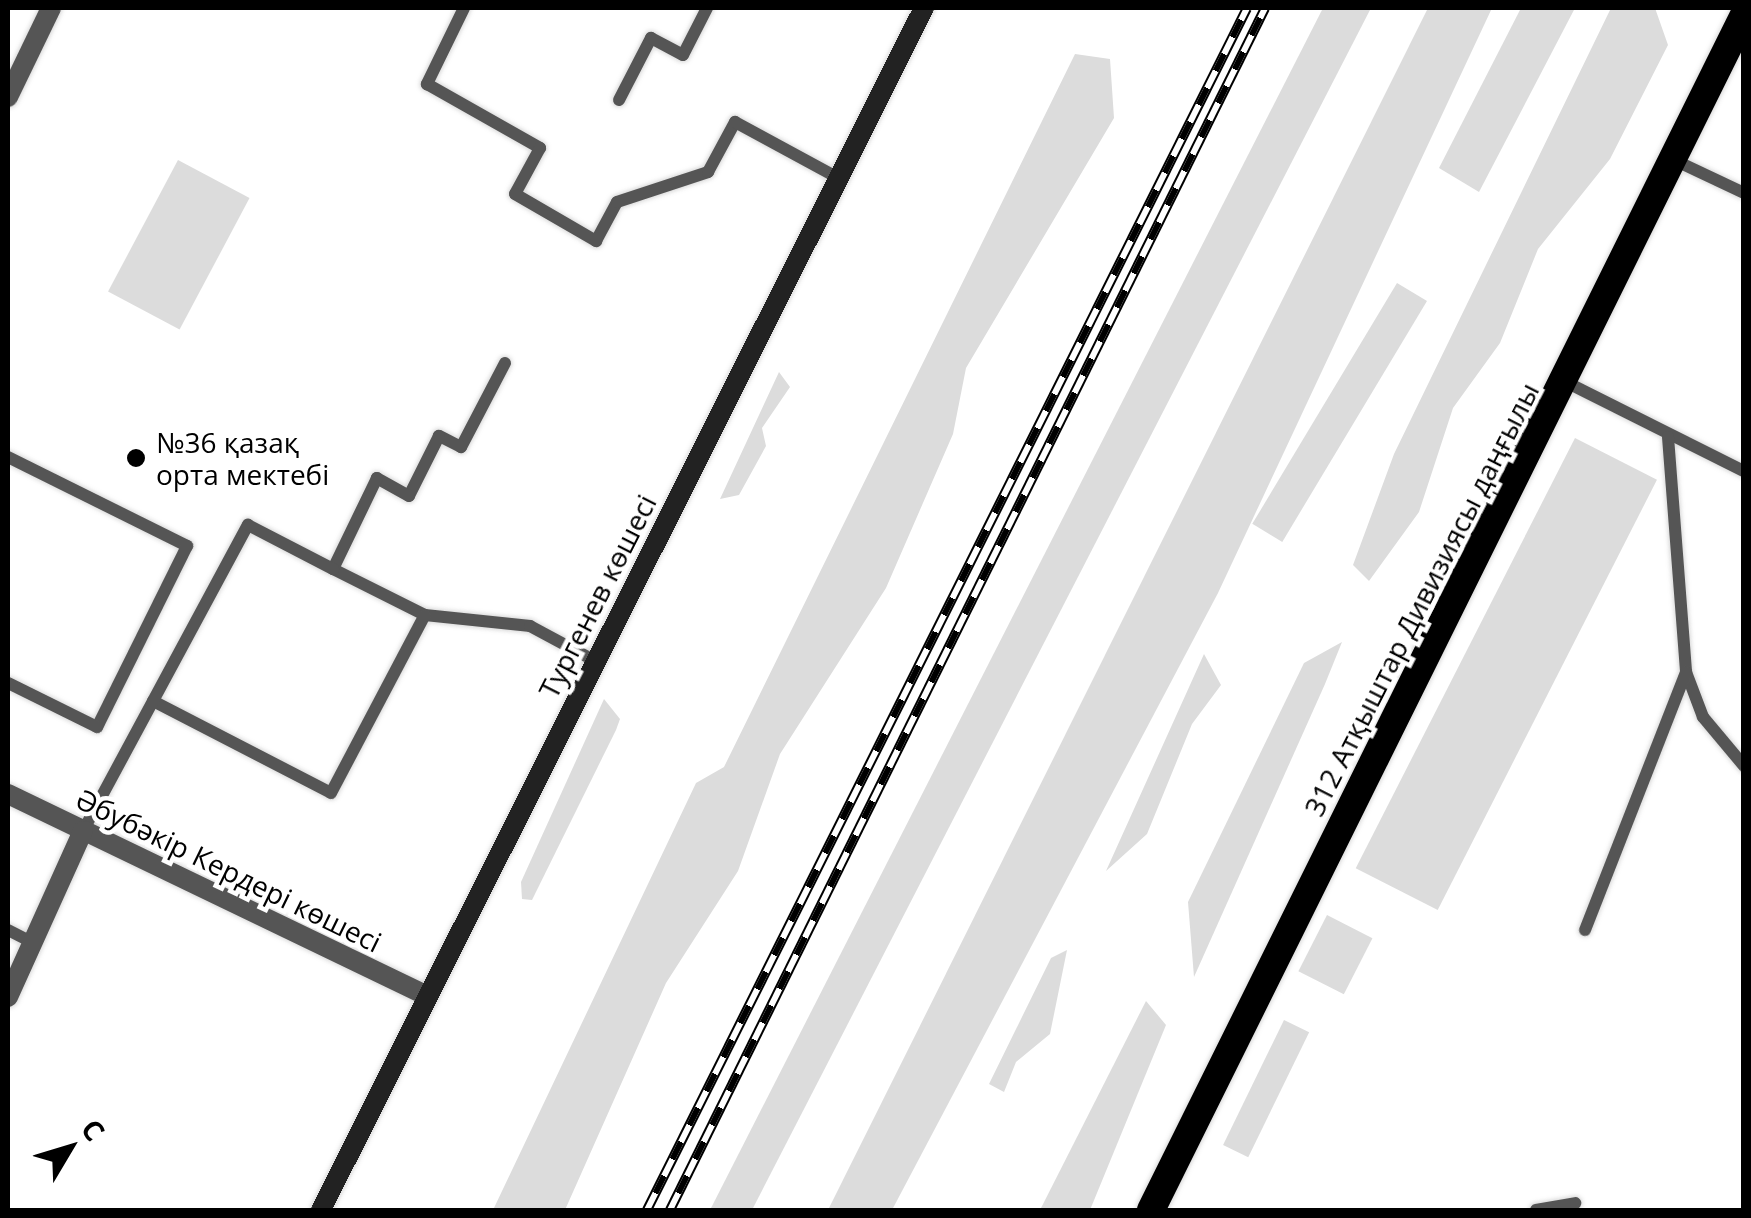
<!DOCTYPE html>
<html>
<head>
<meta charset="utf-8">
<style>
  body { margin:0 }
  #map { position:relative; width:1751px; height:1218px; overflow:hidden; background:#fff; font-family:"Open Sans",sans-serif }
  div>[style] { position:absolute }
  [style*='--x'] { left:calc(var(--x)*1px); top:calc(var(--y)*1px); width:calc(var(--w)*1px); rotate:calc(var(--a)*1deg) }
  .green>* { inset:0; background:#dcdcdc; transform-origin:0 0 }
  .roads { filter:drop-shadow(0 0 2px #dbdbdb) drop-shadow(0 0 2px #dbdbdb) }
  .service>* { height:12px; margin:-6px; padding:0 6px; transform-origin:6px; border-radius:6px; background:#555 }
  .minor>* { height:20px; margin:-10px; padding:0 10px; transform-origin:10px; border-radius:10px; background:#555 }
  .secondary>* { height:20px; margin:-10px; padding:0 10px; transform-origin:10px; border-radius:10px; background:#222 }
  .trunk>* { height:28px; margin:-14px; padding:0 14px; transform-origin:14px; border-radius:14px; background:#000 }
  .rail>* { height:10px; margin-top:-5px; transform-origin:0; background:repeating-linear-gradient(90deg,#fff 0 19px,#000 0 38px); box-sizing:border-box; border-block:2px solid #000 }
  .dots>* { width:28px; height:28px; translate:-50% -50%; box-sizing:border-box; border:5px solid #fff; border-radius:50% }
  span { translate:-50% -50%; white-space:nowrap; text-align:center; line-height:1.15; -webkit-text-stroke:9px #fff; paint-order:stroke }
  .poi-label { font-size:28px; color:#000 }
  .left { translate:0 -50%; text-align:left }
  .street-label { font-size:28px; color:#000 }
  .frame { position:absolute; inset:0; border:10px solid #000; pointer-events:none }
  .north { position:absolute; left:20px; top:1098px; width:100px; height:100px; -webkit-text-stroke:8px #fff; paint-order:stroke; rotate:52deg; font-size:28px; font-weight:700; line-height:40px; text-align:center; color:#000 }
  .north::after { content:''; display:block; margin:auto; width:35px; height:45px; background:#000; clip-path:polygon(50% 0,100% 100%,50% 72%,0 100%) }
</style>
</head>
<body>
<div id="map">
  <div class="green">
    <i style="clip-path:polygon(1323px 8px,1371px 8px,752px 1210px,710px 1210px)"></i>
    <i style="clip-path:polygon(1428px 8px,1492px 8px,1218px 593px,892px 1210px,828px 1210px)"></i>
    <i style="clip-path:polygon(1521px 8px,1575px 8px,1479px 192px,1439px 168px)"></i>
    <i style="clip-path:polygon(1611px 8px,1655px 8px,1668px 45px,1610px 159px,1538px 249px,1500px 343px,1453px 408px,1419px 512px,1369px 581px,1353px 565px,1394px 454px)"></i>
    <i style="clip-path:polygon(1075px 54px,1110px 59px,1114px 118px,966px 368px,953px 434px,886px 588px,780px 754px,738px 871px,666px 983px,565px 1210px,493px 1210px,696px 783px,724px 767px)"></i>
    <i style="left:178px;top:160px;width:81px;height:149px;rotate:28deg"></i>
    <i style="left:1397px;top:283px;width:35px;height:281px;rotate:31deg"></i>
    <i style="clip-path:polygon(779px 372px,790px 387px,762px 428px,766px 446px,739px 495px,720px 499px)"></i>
    <i style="left:1575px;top:438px;width:92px;height:483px;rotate:27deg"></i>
    <i style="clip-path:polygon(1342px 642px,1325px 684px,1194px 977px,1188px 902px,1304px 663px)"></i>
    <i style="clip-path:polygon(1204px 654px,1221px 685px,1192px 724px,1147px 834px,1106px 871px)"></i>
    <i style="clip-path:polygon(604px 699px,620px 719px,616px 730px,532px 900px,522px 899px,521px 882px)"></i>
    <i style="left:1327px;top:915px;width:51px;height:63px;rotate:27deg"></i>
    <i style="clip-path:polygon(1067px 950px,1050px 1034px,1016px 1062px,1004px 1092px,989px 1084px,1051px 958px)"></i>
    <i style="clip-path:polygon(1146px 1001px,1166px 1025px,1090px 1210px,1040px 1210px)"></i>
    <i style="left:1284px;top:1020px;width:28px;height:139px;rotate:26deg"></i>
  </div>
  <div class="roads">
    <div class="service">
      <i style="--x:464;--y:8;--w:85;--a:116"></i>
      <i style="--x:427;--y:84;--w:130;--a:29.5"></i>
      <i style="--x:540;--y:148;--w:52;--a:118.5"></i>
      <i style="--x:515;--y:194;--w:94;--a:30.1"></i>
      <i style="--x:596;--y:241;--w:44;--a:-61.7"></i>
      <i style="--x:617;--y:202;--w:96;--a:-18.2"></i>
      <i style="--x:708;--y:172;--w:57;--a:-61.6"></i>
      <i style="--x:735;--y:122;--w:117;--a:28.5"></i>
      <i style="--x:619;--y:100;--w:70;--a:-62.7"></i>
      <i style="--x:651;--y:38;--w:36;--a:28"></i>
      <i style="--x:683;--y:55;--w:53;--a:-62.9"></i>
      <i style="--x:1674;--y:160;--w:77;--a:25.2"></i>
      <i style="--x:505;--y:363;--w:95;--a:117.6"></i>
      <i style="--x:461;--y:447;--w:25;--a:-153"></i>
      <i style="--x:439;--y:436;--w:67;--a:116.6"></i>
      <i style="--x:409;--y:496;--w:37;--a:-151"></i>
      <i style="--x:377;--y:478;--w:101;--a:115.8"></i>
      <i style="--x:333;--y:569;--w:103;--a:26.6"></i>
      <i style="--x:425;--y:615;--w:106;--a:6"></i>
      <i style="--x:530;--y:626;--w:74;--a:28.3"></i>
      <i style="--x:1566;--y:382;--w:199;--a:26.6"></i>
      <i style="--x:1668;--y:437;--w:236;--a:85.6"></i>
      <i style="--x:1686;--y:672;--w:48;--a:69.3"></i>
      <i style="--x:1703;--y:717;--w:64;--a:50.1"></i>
      <i style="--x:8;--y:457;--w:200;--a:26.4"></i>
      <i style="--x:187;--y:546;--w:202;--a:116.4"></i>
      <i style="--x:97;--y:727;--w:99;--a:-153.7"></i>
      <i style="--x:153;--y:701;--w:200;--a:27.3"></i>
      <i style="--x:331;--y:793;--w:201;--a:-62.2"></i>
      <i style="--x:83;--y:831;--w:348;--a:-61.7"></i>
      <i style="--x:248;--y:525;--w:96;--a:27.4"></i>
      <i style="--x:8;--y:930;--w:27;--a:27"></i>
      <i style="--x:1585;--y:930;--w:277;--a:-68.6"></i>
      <i style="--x:1536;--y:1210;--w:40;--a:-10"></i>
    </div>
    <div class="minor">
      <i style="--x:8;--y:97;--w:99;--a:-64.2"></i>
      <i style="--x:8;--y:794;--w:465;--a:25.7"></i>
      <i style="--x:8;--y:997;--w:182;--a:-65.7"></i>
    </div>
    <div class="secondary">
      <i style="--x:321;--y:1210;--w:1345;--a:-63.36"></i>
    </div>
    <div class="trunk">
      <i style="--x:1151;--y:1210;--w:1334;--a:-63.61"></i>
    </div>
  </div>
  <div class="rail">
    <i style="--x:647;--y:1210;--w:1343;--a:-63.47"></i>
    <i style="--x:670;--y:1210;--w:1341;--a:-63.66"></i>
  </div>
  <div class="dots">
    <i style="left:136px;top:458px;background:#000"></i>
  </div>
  <div class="poi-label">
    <span class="left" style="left:156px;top:458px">№36 қазақ<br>орта мектебі</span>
  </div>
  <div class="street-label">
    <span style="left:597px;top:596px;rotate:-63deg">Тургенев көшесі</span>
    <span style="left:1421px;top:599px;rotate:-63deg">312 Атқыштар Дивизиясы даңғылы</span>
    <span style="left:229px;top:870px;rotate:26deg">Әбубәкір Кердері көшесі</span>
  </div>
  <div class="frame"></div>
  <div class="north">С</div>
</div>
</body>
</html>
